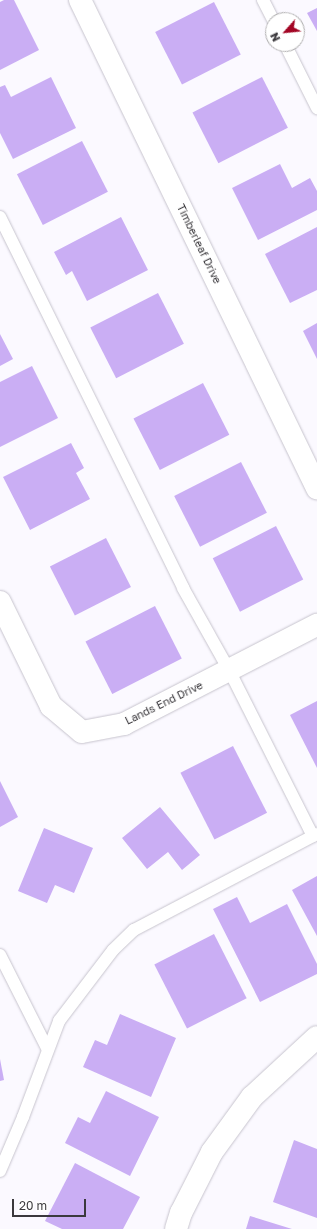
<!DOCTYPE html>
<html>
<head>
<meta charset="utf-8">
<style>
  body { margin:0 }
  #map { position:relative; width:317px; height:1229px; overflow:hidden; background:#fbf9ff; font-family:"Golos Text",sans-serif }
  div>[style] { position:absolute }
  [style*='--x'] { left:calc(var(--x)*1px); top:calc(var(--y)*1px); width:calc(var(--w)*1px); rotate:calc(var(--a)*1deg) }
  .building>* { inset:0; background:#caaef4; transform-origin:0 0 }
  .roads { filter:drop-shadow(0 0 1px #c7c4ce) drop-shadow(0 0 1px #c7c4ce) }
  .service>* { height:12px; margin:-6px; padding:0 6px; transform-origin:6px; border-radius:6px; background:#fff }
  .minor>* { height:22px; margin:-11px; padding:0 11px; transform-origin:11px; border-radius:11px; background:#fff }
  span { translate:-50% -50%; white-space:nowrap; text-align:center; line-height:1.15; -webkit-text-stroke:4px #fff; paint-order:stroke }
  .street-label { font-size:11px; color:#3b393d }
  .north { position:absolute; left:265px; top:12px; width:40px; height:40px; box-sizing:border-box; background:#fff; border:1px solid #b1b0b1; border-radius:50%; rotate:243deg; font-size:11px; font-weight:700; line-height:16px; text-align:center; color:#3b393d }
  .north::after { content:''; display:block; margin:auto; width:14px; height:18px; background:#a30524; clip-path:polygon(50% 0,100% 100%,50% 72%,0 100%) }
  .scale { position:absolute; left:12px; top:1199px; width:74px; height:18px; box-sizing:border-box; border:2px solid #3b393d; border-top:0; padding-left:5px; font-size:12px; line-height:14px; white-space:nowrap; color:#3b393d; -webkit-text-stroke:3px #fff; paint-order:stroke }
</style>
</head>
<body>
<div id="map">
  <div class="building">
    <i style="clip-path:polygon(4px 0,14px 0,39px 50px,0 70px,0 2px)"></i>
    <i style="left:214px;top:2px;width:59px;height:66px;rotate:63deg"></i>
    <i style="clip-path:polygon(317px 8px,317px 31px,307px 13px)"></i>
    <i style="clip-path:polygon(51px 77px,76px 128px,13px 159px,0 133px,0 87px,5px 85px,11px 97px)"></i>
    <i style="left:262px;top:77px;width:57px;height:78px;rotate:63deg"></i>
    <i style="left:82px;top:141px;width:57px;height:73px;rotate:63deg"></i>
    <i style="clip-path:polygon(280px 164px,292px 188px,310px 178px,317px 191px,317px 210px,258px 240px,232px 188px)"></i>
    <i style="clip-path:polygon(121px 217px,148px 270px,87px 301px,72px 271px,66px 275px,54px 252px)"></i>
    <i style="clip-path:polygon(317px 227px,317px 290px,290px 303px,265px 254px)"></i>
    <i style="left:158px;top:293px;width:57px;height:76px;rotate:63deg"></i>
    <i style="clip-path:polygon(317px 323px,317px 359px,303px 331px)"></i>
    <i style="clip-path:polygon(0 334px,13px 359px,0 366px)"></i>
    <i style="clip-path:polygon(32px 366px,58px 418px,0 447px,0 382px)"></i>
    <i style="left:203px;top:383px;width:58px;height:78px;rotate:63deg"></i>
    <i style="clip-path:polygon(71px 443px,84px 468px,76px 473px,90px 499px,30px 530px,3px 477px)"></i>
    <i style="left:241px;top:462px;width:57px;height:75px;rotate:63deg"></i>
    <i style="left:276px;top:526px;width:60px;height:71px;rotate:63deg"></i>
    <i style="left:106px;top:538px;width:55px;height:63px;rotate:63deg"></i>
    <i style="left:155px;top:606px;width:59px;height:78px;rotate:63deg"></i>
    <i style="clip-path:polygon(317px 701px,317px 768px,290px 715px)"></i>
    <i style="left:233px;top:746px;width:75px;height:59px;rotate:63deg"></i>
    <i style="clip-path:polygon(0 781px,18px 817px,0 827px)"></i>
    <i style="clip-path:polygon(160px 807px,200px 855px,182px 870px,168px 852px,147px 869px,122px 838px)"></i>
    <i style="clip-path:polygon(44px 828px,93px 848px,74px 893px,55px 885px,47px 903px,18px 891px)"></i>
    <i style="clip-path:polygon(317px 876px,317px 936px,292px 890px)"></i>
    <i style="clip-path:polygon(237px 897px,250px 923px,287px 904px,317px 964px,317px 974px,260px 1002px,213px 909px)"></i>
    <i style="left:214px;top:934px;width:72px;height:67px;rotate:63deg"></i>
    <i style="clip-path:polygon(120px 1014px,176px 1038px,151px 1097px,83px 1067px,95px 1040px,107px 1045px)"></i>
    <i style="clip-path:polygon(0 1059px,4px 1080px,0 1081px)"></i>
    <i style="clip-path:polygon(106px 1091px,159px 1117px,130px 1176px,65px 1143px,78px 1117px,90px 1123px)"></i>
    <i style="clip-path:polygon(294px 1140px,317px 1149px,317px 1218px,273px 1202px)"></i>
    <i style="clip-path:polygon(75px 1163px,140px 1197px,123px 1229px,62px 1229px,45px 1221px)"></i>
    <i style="clip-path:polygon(250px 1216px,292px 1229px,246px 1229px)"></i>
  </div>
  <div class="roads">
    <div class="service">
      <i style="--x:263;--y:0;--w:22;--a:63"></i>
      <i style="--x:285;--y:44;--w:72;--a:63.4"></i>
      <i style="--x:0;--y:217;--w:414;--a:63.7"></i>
      <i style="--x:183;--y:588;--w:94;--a:60.7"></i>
      <i style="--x:229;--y:670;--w:186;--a:63.2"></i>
      <i style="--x:0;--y:955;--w:106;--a:63.2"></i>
      <i style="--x:0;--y:1171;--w:59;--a:-66.9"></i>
      <i style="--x:23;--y:1117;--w:103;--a:-69.4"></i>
      <i style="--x:59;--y:1021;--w:89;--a:-52.7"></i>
      <i style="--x:113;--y:950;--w:29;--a:-44"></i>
      <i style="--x:134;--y:930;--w:207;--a:-27.7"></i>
    </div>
    <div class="minor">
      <i style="--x:80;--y:0;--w:543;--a:64.1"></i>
      <i style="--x:0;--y:602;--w:116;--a:63.9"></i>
      <i style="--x:51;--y:706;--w:40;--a:40"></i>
      <i style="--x:82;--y:732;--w:43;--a:-10.8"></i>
      <i style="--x:124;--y:724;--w:217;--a:-27.2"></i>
      <i style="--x:176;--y:1229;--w:17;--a:-73"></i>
      <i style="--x:181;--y:1213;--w:68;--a:-63.1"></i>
      <i style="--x:212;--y:1152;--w:68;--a:-54"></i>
      <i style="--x:252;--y:1097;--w:88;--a:-42.7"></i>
    </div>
  </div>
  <div class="street-label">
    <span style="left:199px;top:244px;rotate:64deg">Timberleaf Drive</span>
    <span style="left:164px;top:703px;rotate:-26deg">Lands End Drive</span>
  </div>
  <div class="north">N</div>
  <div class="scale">20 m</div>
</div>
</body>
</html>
